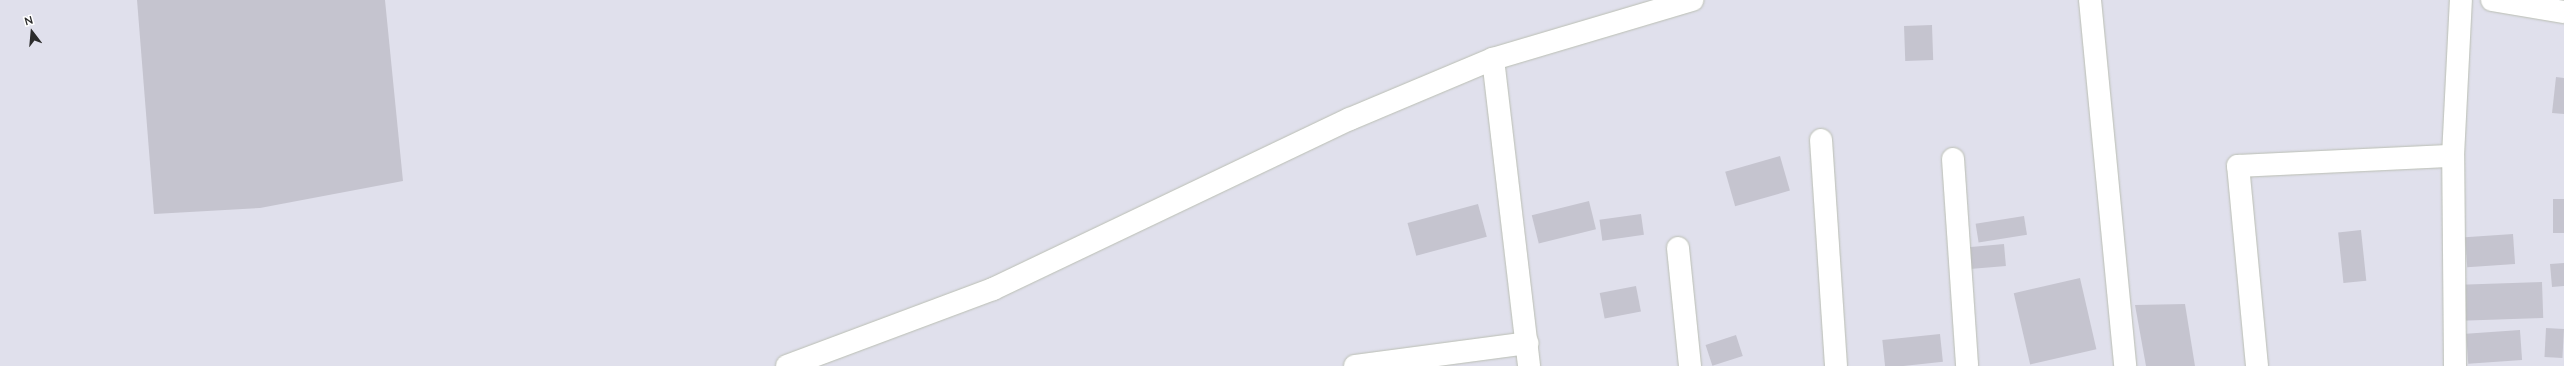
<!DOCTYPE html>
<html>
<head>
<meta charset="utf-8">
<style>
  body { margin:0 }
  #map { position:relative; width:2564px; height:366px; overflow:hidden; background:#e0e0ec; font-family:Mulish,sans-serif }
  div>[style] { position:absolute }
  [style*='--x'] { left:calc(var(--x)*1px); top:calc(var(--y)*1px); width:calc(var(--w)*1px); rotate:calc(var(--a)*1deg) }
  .building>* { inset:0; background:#c5c4cf; transform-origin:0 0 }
  .roads { filter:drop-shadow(0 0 1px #babeb3) drop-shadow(0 0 1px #babeb3) }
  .minor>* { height:22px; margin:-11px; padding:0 11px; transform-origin:11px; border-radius:11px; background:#fff }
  span { translate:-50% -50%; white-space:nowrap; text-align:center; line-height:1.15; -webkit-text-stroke:3px #fff; paint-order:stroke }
  .north { position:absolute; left:12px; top:12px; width:40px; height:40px; -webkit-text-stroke:3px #fff; paint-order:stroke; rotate:344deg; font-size:11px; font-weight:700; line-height:16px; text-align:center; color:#2c2c2c }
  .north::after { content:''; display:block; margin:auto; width:14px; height:18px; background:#2c2c2c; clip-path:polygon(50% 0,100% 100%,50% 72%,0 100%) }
</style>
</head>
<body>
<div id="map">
  <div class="building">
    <i style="clip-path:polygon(137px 0,385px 0,403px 181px,260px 208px,154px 214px)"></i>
    <i style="left:1932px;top:25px;width:35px;height:28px;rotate:88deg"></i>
    <i style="clip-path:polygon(2556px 77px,2564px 78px,2564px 114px,2552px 113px)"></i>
    <i style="left:1780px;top:156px;width:36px;height:57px;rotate:74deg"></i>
    <i style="left:2553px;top:199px;width:11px;height:34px"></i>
    <i style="left:1589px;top:201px;width:29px;height:59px;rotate:76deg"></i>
    <i style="left:1478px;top:204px;width:34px;height:73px;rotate:75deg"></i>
    <i style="left:1641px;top:214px;width:21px;height:42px;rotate:82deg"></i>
    <i style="left:2024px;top:216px;width:19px;height:49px;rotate:81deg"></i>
    <i style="left:2361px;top:230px;width:51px;height:23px;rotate:84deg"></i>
    <i style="left:2513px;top:234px;width:30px;height:48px;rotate:86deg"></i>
    <i style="left:2004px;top:244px;width:22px;height:36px;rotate:85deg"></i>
    <i style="clip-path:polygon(2564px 263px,2564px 286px,2552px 287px,2550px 264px)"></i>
    <i style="left:2080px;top:278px;width:73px;height:68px;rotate:77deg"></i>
    <i style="left:2542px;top:282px;width:36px;height:82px;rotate:88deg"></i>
    <i style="left:1636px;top:286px;width:26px;height:37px;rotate:79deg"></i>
    <i style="clip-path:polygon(2185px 304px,2195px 366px,2146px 366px,2135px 305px)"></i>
    <i style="left:2546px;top:328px;width:18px;height:29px;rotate:3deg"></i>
    <i style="left:2520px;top:330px;width:30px;height:54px;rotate:86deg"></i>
    <i style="left:1940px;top:334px;width:28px;height:58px;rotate:84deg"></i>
    <i style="left:1736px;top:335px;width:22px;height:32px;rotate:72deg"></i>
  </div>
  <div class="roads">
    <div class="minor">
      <i style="--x:2090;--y:0;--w:368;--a:84.5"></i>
      <i style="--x:2492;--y:0;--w:73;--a:9.5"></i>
      <i style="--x:1493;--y:59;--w:309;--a:83.3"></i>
      <i style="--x:1821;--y:140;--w:226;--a:86.2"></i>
      <i style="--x:1953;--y:159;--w:207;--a:86.1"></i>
      <i style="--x:1678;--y:248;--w:119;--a:84.2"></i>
      <i style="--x:787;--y:366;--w:220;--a:-20.5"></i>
      <i style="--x:993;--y:289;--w:395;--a:-25.5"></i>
      <i style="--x:1350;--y:119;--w:155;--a:-22.8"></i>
      <i style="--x:1493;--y:59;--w:208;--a:-16.5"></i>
      <i style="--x:1355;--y:366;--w:174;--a:-7.6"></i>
      <i style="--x:2257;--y:366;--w:201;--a:-95.4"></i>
      <i style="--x:2238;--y:166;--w:215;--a:-2.7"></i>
      <i style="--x:2455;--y:366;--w:210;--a:-90.5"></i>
      <i style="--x:2453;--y:156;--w:156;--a:-87.1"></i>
    </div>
  </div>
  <div class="north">N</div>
</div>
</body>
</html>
